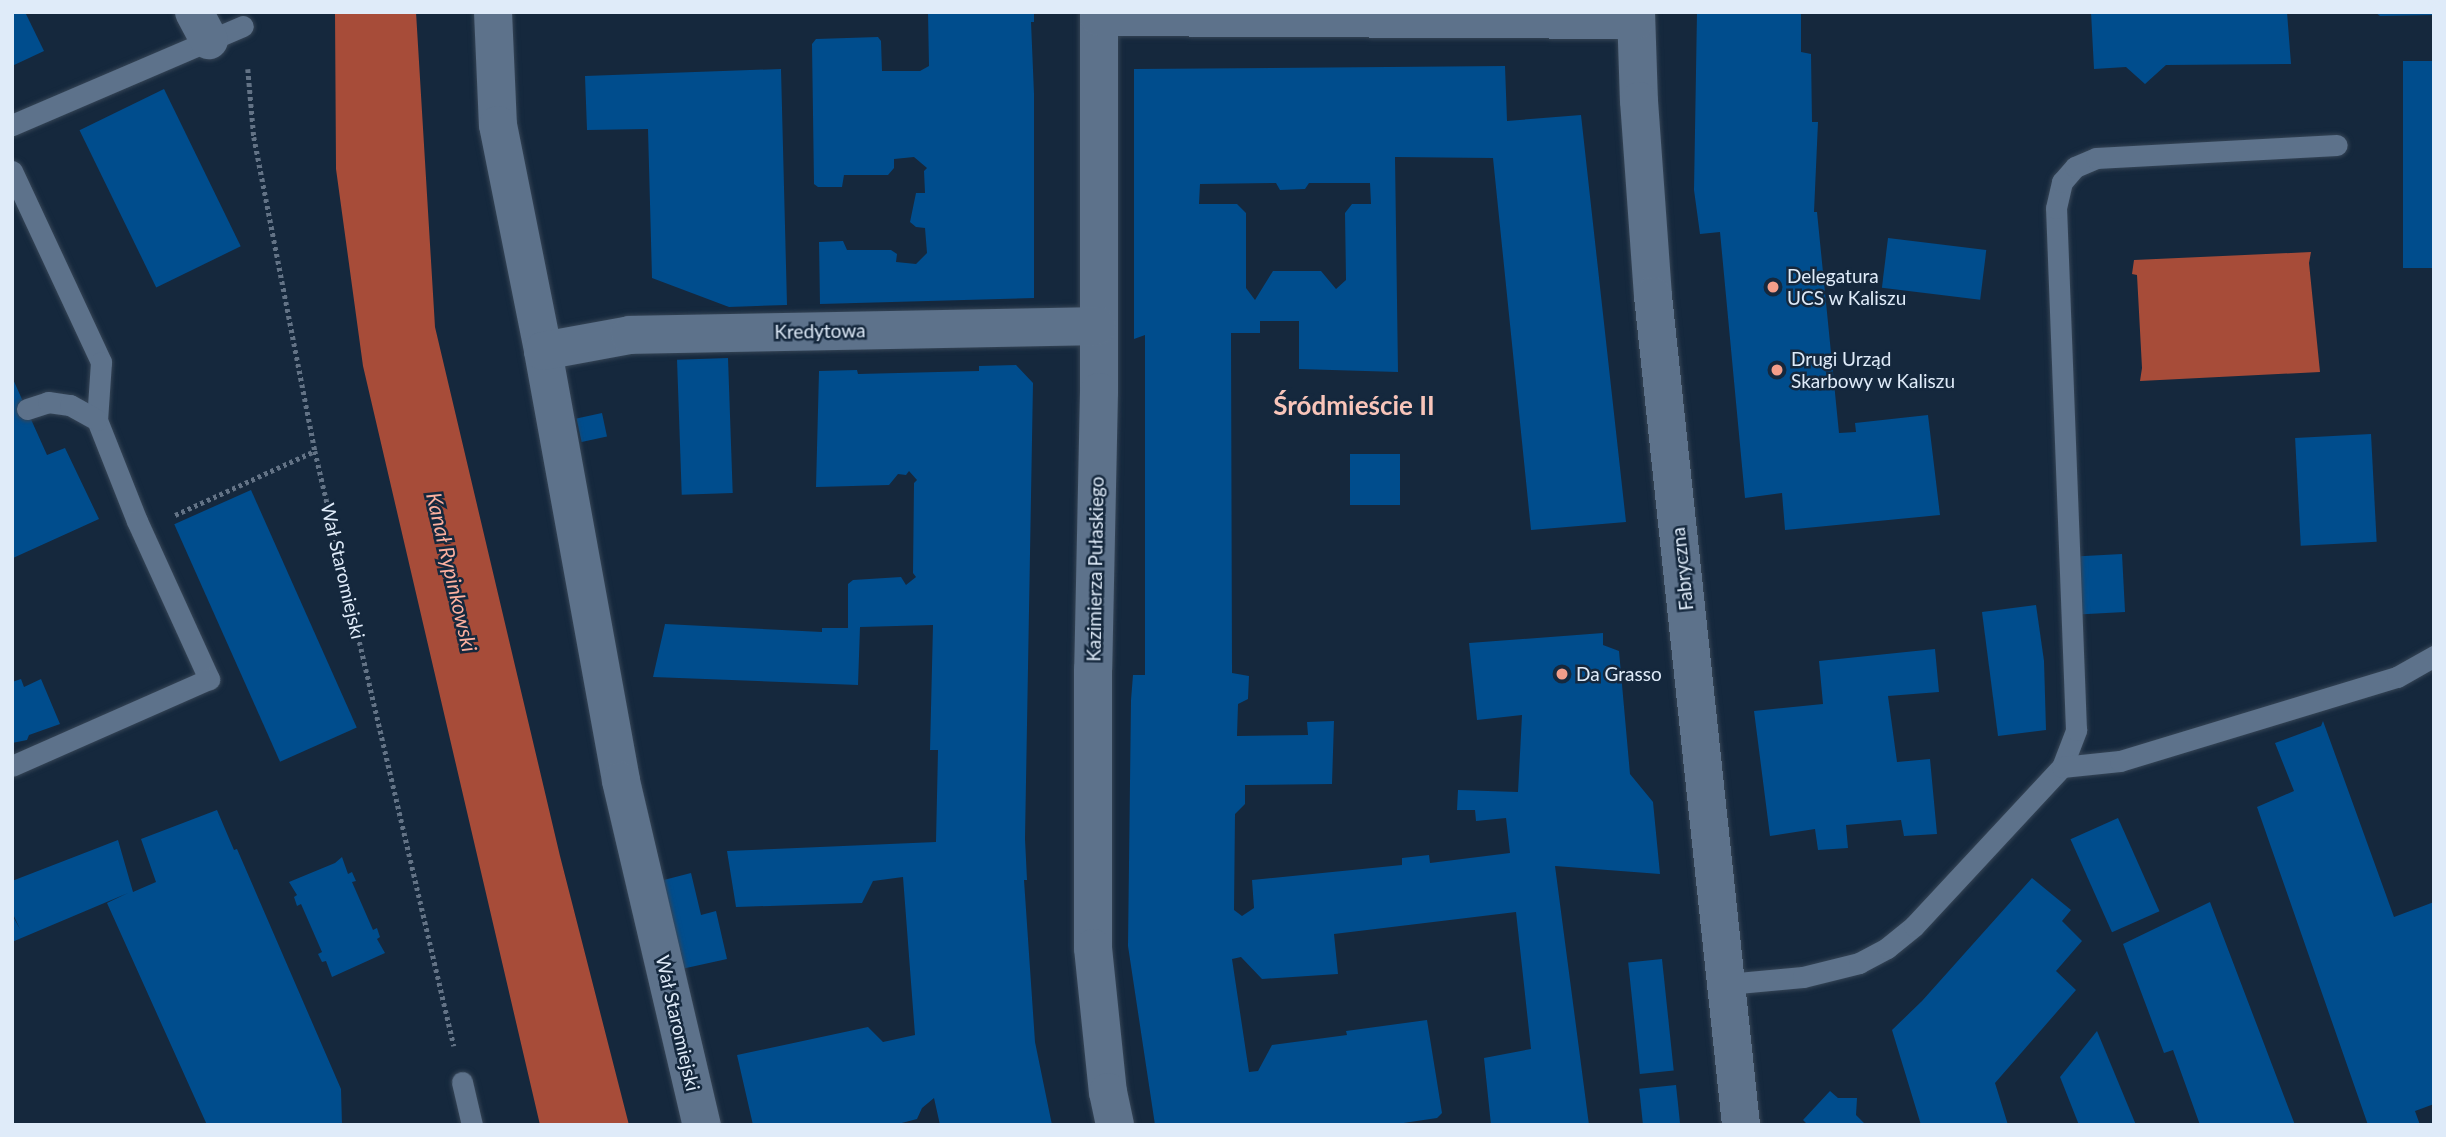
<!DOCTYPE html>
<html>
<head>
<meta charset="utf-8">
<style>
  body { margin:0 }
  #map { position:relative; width:2446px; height:1137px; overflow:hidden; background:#15283d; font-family:Lato,sans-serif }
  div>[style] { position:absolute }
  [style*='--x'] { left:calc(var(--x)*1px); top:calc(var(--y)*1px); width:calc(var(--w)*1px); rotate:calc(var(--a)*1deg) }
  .water>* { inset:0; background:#a74c39 }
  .building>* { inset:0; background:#004d8d; transform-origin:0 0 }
  .path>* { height:4.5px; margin-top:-2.25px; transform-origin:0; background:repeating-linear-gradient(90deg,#637386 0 3.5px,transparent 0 7px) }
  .roads { filter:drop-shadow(0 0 2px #364556) drop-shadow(0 0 2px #364556) }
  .lane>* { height:21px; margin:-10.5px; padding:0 10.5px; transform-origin:10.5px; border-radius:10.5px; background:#5d728b }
  .street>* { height:38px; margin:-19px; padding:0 19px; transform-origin:19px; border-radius:19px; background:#5d728b }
  .dots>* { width:19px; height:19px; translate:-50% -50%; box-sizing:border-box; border:4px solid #15283d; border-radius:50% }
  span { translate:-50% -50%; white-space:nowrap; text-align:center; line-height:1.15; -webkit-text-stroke:5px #15283d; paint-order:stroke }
  .poi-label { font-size:19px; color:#dfebf9 }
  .left { translate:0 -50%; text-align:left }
  .street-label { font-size:19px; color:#dfebf9 }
  .water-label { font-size:21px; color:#fcb09f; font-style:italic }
  .district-label { font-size:26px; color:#f8c5ba; font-weight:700 }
  .frame { position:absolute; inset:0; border:14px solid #dfebf9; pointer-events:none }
</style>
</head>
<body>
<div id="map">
  <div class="water">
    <i style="clip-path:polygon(335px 12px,416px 12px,435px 327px,560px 856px,629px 1125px,540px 1125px,363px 366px,336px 169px)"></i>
    <i style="clip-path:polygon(2311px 252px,2309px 263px,2320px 372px,2140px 381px,2142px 368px,2137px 275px,2132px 274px,2134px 260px)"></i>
  </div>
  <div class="building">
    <i style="clip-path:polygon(12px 12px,25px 12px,44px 51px,12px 66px)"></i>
    <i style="clip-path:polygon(928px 12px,1034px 12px,1034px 22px,1031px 22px,1034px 94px,1034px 298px,820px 304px,819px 242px,843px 241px,847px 250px,891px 250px,897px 254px,896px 262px,916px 264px,927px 253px,925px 228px,916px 227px,910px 222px,916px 193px,925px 193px,924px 171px,927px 168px,914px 157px,894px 159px,894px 168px,888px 175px,844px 175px,842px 187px,818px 187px,814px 184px,812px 44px,816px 39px,878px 37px,881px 41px,882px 71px,920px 71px,929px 66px)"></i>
    <i style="clip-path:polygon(1697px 12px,1801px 12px,1801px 52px,1811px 54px,1812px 122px,1818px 122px,1814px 212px,1817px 212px,1839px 433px,1856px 432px,1855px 423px,1928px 415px,1940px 515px,1785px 530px,1782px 493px,1745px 498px,1720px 232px,1700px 234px,1694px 190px)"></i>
    <i style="clip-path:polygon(2091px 12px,2287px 12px,2291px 64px,2166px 65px,2145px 84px,2126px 67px,2094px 69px)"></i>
    <i style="clip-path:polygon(2375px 12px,2433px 12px,2434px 15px,2380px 16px)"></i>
    <i style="left:2403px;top:61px;width:31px;height:207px"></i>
    <i style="clip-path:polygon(evenodd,1505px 66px,1507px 121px,1581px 115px,1626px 522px,1531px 530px,1493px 158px,1395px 157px,1398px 372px,1299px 369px,1299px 321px,1260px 321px,1260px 333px,1231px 333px,1232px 673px,1249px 676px,1248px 699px,1238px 704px,1237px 736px,1308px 735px,1307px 722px,1334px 721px,1332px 784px,1245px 785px,1245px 804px,1235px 814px,1234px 910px,1242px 916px,1254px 908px,1252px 880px,1402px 865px,1402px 858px,1429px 855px,1430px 863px,1510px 853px,1506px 818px,1476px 821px,1475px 810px,1457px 810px,1458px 790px,1518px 792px,1522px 715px,1477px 720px,1469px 643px,1603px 633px,1603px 645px,1619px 651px,1630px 774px,1653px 802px,1660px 874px,1555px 866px,1589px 1125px,1491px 1125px,1484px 1058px,1531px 1049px,1516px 912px,1334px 934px,1338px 974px,1262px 979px,1241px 957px,1232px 959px,1249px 1072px,1258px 1071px,1272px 1045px,1347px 1035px,1346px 1031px,1427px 1020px,1442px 1113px,1437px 1118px,1390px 1125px,1155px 1125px,1128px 946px,1131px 700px,1133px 675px,1145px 675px,1145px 335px,1134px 339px,1134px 69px,1505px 66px,1276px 183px,1280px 190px,1305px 189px,1309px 183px,1370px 183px,1371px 204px,1352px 204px,1345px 213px,1346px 280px,1336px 289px,1321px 271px,1273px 271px,1255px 300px,1246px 288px,1246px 213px,1237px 204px,1199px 204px,1200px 184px,1276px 183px)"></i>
    <i style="clip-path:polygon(781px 69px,787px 305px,729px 307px,652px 278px,648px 129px,587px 130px,585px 76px)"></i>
    <i style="left:164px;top:89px;width:175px;height:94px;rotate:64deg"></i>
    <i style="left:1888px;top:238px;width:99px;height:50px;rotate:7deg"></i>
    <i style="left:728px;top:358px;width:135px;height:51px;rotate:88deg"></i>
    <i style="clip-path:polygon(1016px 365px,1033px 383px,1025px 839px,1027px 880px,1024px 880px,1035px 1042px,1052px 1125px,940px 1125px,934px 1098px,922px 1108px,917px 1119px,894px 1125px,753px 1125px,737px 1055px,868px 1027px,883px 1042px,915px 1035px,903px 877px,873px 881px,862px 903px,736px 907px,727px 851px,936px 842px,938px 750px,930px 750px,933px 625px,860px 627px,858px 685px,653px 677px,665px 624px,822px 632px,822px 628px,848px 628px,848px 584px,853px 580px,901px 577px,906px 585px,916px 577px,913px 573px,914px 483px,917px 480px,909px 471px,906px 475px,898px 474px,889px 485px,816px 487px,819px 371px,857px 370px,858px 374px,979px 371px,979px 366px)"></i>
    <i style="clip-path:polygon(12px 377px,47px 455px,65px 448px,99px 519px,13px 558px)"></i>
    <i style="left:602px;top:413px;width:24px;height:26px;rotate:78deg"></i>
    <i style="left:2371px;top:434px;width:108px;height:76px;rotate:87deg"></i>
    <i style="left:1350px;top:454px;width:50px;height:51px"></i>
    <i style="left:251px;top:490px;width:260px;height:84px;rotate:66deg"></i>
    <i style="left:2122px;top:554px;width:58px;height:47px;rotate:87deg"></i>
    <i style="clip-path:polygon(2036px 605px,2044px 661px,2046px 730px,1998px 736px,1982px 612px)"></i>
    <i style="clip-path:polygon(1935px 649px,1939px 692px,1888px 696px,1897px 762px,1930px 759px,1937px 834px,1904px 836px,1901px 820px,1846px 825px,1848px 848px,1818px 850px,1815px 829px,1770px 836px,1754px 711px,1823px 704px,1819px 661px)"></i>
    <i style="clip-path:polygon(21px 679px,24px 687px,41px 679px,60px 724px,29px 735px,27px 740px,12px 743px,12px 682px)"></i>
    <i style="clip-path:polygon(2323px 721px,2394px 917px,2434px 902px,2434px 1104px,2415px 1111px,2420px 1125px,2368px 1125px,2257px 807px,2294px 791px,2275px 743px,2321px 726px)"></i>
    <i style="clip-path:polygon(217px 810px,234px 850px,237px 849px,341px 1089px,342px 1125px,207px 1125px,107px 903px,128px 893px,12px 942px,12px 915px,20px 929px,12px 912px,12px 881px,118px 840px,133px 892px,156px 882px,141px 839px)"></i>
    <i style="left:2118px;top:818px;width:102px;height:52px;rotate:66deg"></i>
    <i style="clip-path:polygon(342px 857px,348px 874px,352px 872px,356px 881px,352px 882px,373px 930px,377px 928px,380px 937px,377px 939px,385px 953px,332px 977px,326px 961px,322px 962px,318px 954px,322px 952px,301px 904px,297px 906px,294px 897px,297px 895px,289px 882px,335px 863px)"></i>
    <i style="clip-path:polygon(691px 873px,701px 915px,716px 911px,727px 959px,677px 970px,656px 882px)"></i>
    <i style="clip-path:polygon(2032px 878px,2071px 910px,2062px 921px,2082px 941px,2056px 971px,2076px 990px,1995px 1083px,2008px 1125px,1921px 1125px,1892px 1030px,1922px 1001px)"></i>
    <i style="clip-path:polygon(2210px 902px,2295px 1125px,2200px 1125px,2173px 1050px,2164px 1053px,2123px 944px)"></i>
    <i style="left:1662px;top:959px;width:112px;height:34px;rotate:84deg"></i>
    <i style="clip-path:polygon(2097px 1031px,2136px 1125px,2079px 1125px,2060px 1077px)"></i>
    <i style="left:1676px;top:1085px;width:40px;height:37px;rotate:84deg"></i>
    <i style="clip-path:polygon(1830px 1091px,1838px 1098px,1857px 1098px,1856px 1115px,1866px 1125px,1808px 1125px,1803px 1120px)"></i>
  </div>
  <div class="path">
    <i style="--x:248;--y:69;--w:68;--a:85"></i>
    <i style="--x:254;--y:137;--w:320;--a:79"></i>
    <i style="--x:315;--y:451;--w:611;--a:76.85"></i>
    <i style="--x:175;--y:515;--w:154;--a:-24.6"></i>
  </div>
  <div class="roads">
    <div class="lane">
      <i style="--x:12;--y:125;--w:251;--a:-23.2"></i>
      <i style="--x:12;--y:171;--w:211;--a:65"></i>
      <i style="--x:101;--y:362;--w:58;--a:93.9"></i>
      <i style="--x:97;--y:420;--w:109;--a:68.4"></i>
      <i style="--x:137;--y:521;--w:174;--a:65.5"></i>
      <i style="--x:209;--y:679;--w:215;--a:156.2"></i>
      <i style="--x:27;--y:409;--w:22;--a:-18"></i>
      <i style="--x:48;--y:402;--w:22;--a:8"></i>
      <i style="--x:70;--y:405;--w:31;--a:29"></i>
      <i style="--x:2062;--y:767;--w:40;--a:-69"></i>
      <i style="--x:2076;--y:730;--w:522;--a:-92.19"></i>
      <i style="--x:2056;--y:208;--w:27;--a:-77"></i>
      <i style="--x:2062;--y:182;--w:20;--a:-49"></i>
      <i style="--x:2075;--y:167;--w:23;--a:-23"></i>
      <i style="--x:2096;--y:158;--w:241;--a:-3.1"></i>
      <i style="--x:1727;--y:984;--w:76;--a:-5.3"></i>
      <i style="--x:1803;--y:977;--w:58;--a:-14"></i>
      <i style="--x:1859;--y:963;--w:32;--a:-28"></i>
      <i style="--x:1887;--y:948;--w:35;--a:-39"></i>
      <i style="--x:1914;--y:926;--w:217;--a:-47.1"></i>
      <i style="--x:2062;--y:767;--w:58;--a:-5.9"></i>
      <i style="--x:2120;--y:761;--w:289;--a:-16.9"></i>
      <i style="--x:2397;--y:677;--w:43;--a:-29.6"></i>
      <i style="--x:462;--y:1082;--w:44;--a:76.9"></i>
    </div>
    <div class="street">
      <i style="--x:194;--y:12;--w:32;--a:62"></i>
      <i style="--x:493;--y:12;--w:113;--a:87.5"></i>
      <i style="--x:498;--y:125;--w:230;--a:78.7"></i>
      <i style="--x:543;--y:351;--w:437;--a:79.7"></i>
      <i style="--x:621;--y:781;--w:353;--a:76.8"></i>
      <i style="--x:1099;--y:12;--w:380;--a:90"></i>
      <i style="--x:1099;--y:392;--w:277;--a:91.2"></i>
      <i style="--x:1093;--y:669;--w:279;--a:90"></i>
      <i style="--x:1093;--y:948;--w:145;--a:84.1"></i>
      <i style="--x:1108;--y:1092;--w:34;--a:78"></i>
      <i style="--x:1636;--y:12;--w:89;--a:88.1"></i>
      <i style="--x:1639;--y:101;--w:196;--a:85.9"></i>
      <i style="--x:1653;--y:296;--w:834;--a:83.94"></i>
      <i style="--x:1099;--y:17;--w:537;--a:0.32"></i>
      <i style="--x:543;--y:351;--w:88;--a:-10.4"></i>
      <i style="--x:630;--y:335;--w:467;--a:-1.1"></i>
    </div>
  </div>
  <div class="dots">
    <i style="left:1773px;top:287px;background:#f49e8a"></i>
    <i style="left:1777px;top:370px;background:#f49e8a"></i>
    <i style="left:1562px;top:674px;background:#f49e8a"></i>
  </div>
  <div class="poi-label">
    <span class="left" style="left:1787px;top:287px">Delegatura<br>UCS w Kaliszu</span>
    <span class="left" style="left:1791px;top:370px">Drugi Urząd<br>Skarbowy w Kaliszu</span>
    <span class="left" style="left:1576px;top:674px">Da Grasso</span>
  </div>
  <div class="street-label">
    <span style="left:820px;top:331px;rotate:-1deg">Kredytowa</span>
    <span style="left:1095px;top:569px;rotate:-89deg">Kazimierza Pułaskiego</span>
    <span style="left:1682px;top:569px;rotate:-96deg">Fabryczna</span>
    <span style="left:343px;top:571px;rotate:77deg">Wał Staromiejski</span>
    <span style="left:678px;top:1023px;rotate:77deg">Wał Staromiejski</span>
  </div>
  <div class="water-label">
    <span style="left:452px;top:572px;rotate:77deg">Kanał Rypinkowski</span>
  </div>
  <div class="district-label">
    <span style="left:1354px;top:406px">Śródmieście II</span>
  </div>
  <div class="frame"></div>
</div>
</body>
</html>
